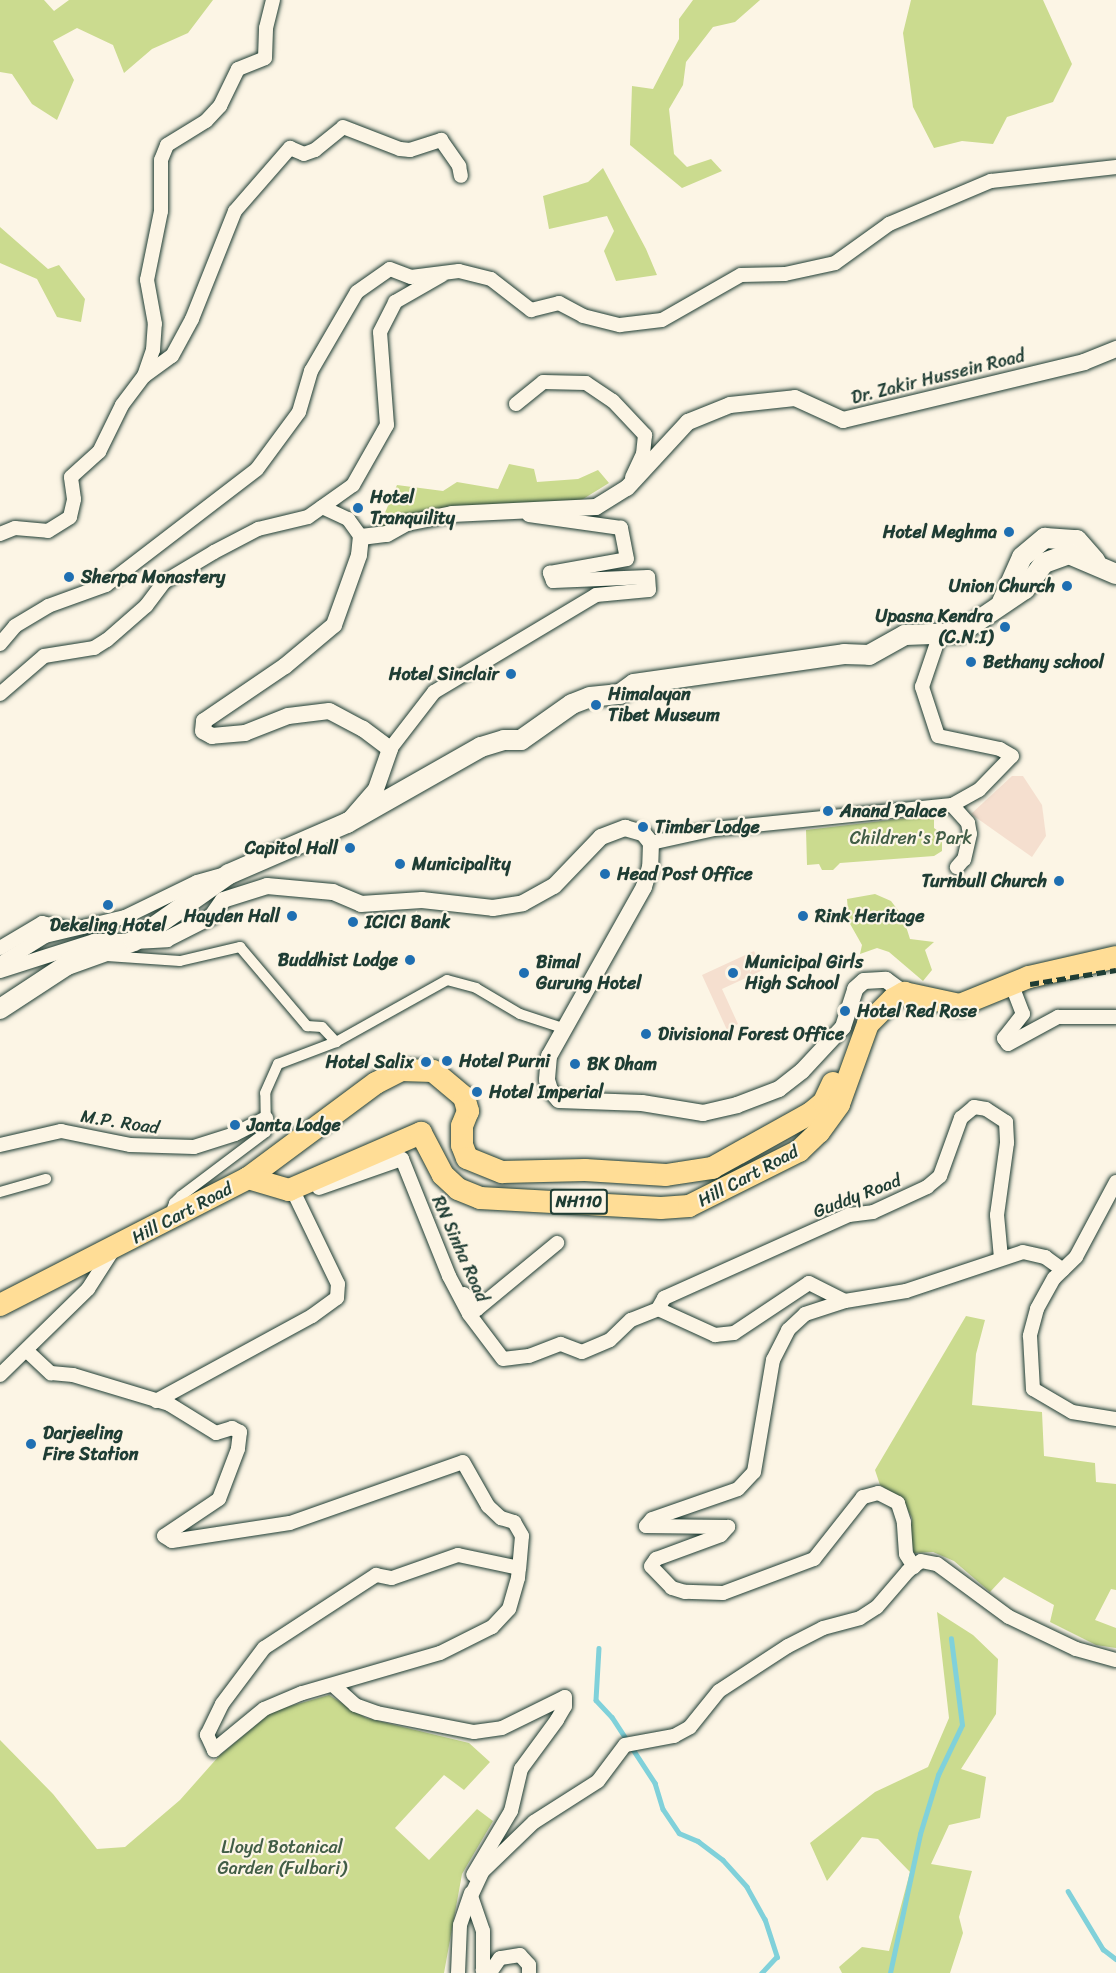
<!DOCTYPE html>
<html>
<head>
<meta charset="utf-8">
<style>
  body { margin:0 }
  #map { position:relative; width:1116px; height:1973px; overflow:hidden; background:#fcf5e5; font-family:Sriracha,sans-serif }
  div>[style] { position:absolute }
  [style*='--x'] { left:calc(var(--x)*1px); top:calc(var(--y)*1px); width:calc(var(--w)*1px); rotate:calc(var(--a)*1deg) }
  .built>* { inset:0; background:#f5dfcf }
  .green>* { inset:0; background:#cbdb8f }
  .stream>* { height:4.5px; margin:-2.25px; padding:0 2.25px; transform-origin:2.25px; border-radius:2.25px; background:#80d1da }
  .roads { filter:drop-shadow(0 0 2px #1f3d34) drop-shadow(0 0 2px #1f3d34) }
  .pedestrian>* { height:10px; margin:-5px; padding:0 5px; transform-origin:5px; border-radius:5px; background:#fcf5e5 }
  .minor>* { height:14px; margin:-7px; padding:0 7px; transform-origin:7px; border-radius:7px; background:#fcf5e5 }
  .tertiary>* { height:16px; margin:-8px; padding:0 8px; transform-origin:8px; border-radius:8px; background:#fcf5e5 }
  .secondary>* { height:20px; margin:-10px; padding:0 10px; transform-origin:10px; border-radius:10px; background:#fcf5e5 }
  .trunk>* { height:22px; margin:-11px; padding:0 11px; transform-origin:11px; border-radius:11px; background:#ffdd96 }
  .rail>* { height:4.5px; margin-top:-2.25px; transform-origin:0; background:repeating-linear-gradient(90deg,#1f3d34 0 9px,transparent 0 13.5px) }
  .dots>* { width:16px; height:16px; translate:-50% -50%; box-sizing:border-box; border:3px solid #fcf5e5; border-radius:50% }
  span { translate:-50% -50%; white-space:nowrap; text-align:center; line-height:1.15; -webkit-text-stroke:4.5px #fcf5e5; paint-order:stroke }
  .shield-label span { padding:2px 4px; background:#fcf5e5; border:2px solid; border-radius:4px; -webkit-text-stroke-width:0 }
  .shield-label { font-size:16px; color:#1f3d34; font-weight:700 }
  .street-label { font-size:18px; color:#1f3d34 }
  .poi-label { font-size:18px; color:#1f3d34; font-weight:700 }
  .left { translate:0 -50%; text-align:left }
  .right { translate:-100% -50%; text-align:right }
  .park-label { font-size:18px; color:#415d46 }
</style>
</head>
<body>
<div id="map">
  <div class="built">
    <i style="clip-path:polygon(1012px 776px,1023px 776px,1042px 805px,1046px 836px,1032px 857px,971px 814px)"></i>
    <i style="clip-path:polygon(754px 951px,763px 970px,722px 989px,738px 1024px,727px 1030px,702px 975px)"></i>
  </div>
  <div class="green">
    <i style="clip-path:polygon(0 0,44px 0,54px 11px,69px 0,213px 0,188px 33px,152px 49px,124px 73px,113px 45px,77px 28px,53px 41px,74px 80px,57px 120px,32px 104px,12px 74px,0 72px)"></i>
    <i style="clip-path:polygon(693px 0,760px 0,735px 22px,713px 27px,686px 62px,683px 85px,669px 109px,674px 154px,687px 167px,711px 159px,722px 171px,682px 188px,630px 145px,632px 86px,653px 89px,679px 39px,679px 19px)"></i>
    <i style="clip-path:polygon(911px 0,1043px 0,1072px 64px,1053px 102px,1007px 117px,993px 144px,962px 141px,934px 148px,913px 107px,903px 33px)"></i>
    <i style="clip-path:polygon(603px 168px,646px 249px,657px 275px,616px 281px,604px 251px,614px 231px,607px 216px,549px 229px,543px 196px,588px 182px)"></i>
    <i style="clip-path:polygon(0 227px,48px 269px,59px 265px,85px 299px,81px 322px,57px 317px,37px 279px,0 263px)"></i>
    <i style="clip-path:polygon(509px 464px,534px 469px,537px 482px,578px 479px,598px 470px,609px 483px,575px 504px,377px 531px,397px 485px,443px 491px,457px 482px,498px 489px)"></i>
    <i style="clip-path:polygon(924px 816px,934px 817px,934px 828px,942px 834px,942px 851px,934px 856px,840px 863px,833px 870px,822px 870px,819px 864px,807px 865px,806px 830px)"></i>
    <i style="clip-path:polygon(875px 894px,891px 901px,903px 917px,910px 939px,934px 942px,925px 950px,932px 970px,923px 981px,889px 952px,877px 948px,860px 954px,862px 945px,849px 922px,847px 899px)"></i>
    <i style="clip-path:polygon(966px 1316px,985px 1320px,976px 1354px,972px 1405px,1042px 1412px,1044px 1456px,1095px 1463px,1096px 1482px,1116px 1484px,1116px 1590px,1111px 1589px,1095px 1620px,1116px 1628px,1116px 1648px,1096px 1645px,1050px 1622px,1054px 1605px,1004px 1577px,990px 1592px,954px 1561px,933px 1552px,914px 1553px,910px 1538px,912px 1518px,902px 1499px,880px 1485px,875px 1470px)"></i>
    <i style="clip-path:polygon(937px 1612px,973px 1635px,998px 1659px,996px 1714px,961px 1769px,986px 1777px,980px 1818px,949px 1825px,931px 1864px,972px 1871px,959px 1917px,963px 1933px,950px 1973px,842px 1973px,839px 1967px,862px 1947px,889px 1951px,910px 1872px,878px 1839px,862px 1837px,827px 1881px,810px 1843px,875px 1792px,928px 1767px,949px 1718px)"></i>
    <i style="clip-path:polygon(329px 1695px,366px 1718px,469px 1743px,490px 1762px,464px 1790px,444px 1775px,395px 1828px,429px 1860px,477px 1809px,493px 1821px,462px 1874px,444px 1973px,0 1973px,0 1740px,53px 1794px,97px 1849px,125px 1847px,180px 1800px,219px 1756px,273px 1711px)"></i>
  </div>
  <div class="stream">
    <i style="--x:599;--y:1648;--w:52;--a:93.3"></i>
    <i style="--x:596;--y:1700;--w:23;--a:47"></i>
    <i style="--x:612;--y:1717;--w:79;--a:56.9"></i>
    <i style="--x:655;--y:1783;--w:27;--a:73"></i>
    <i style="--x:663;--y:1809;--w:29;--a:56"></i>
    <i style="--x:679;--y:1833;--w:21;--a:23"></i>
    <i style="--x:698;--y:1841;--w:31;--a:37"></i>
    <i style="--x:723;--y:1860;--w:36;--a:48"></i>
    <i style="--x:747;--y:1887;--w:37;--a:61"></i>
    <i style="--x:765;--y:1919;--w:40;--a:72"></i>
    <i style="--x:777;--y:1957;--w:22;--a:133"></i>
    <i style="--x:1068;--y:1891;--w:68;--a:58.9"></i>
    <i style="--x:1103;--y:1949;--w:16;--a:38"></i>
    <i style="--x:890;--y:1973;--w:142;--a:-77.8"></i>
    <i style="--x:920;--y:1834;--w:62;--a:-73"></i>
    <i style="--x:938;--y:1775;--w:55;--a:-64.4"></i>
    <i style="--x:962;--y:1725;--w:87;--a:-97.3"></i>
  </div>
  <div class="roads">
    <div class="pedestrian">
      <i style="--x:107;--y:956;--w:73;--a:3.9"></i>
      <i style="--x:180;--y:961;--w:62;--a:-13.1"></i>
      <i style="--x:240;--y:947;--w:104;--a:49.7"></i>
      <i style="--x:307;--y:1026;--w:15;--a:4"></i>
      <i style="--x:322;--y:1027;--w:21;--a:47"></i>
      <i style="--x:0;--y:1192;--w:48;--a:-15.8"></i>
      <i style="--x:169;--y:1217;--w:15;--a:-70"></i>
      <i style="--x:174;--y:1203;--w:10;--a:-45"></i>
      <i style="--x:181;--y:1196;--w:106;--a:-37"></i>
      <i style="--x:266;--y:1132;--w:39;--a:-91"></i>
      <i style="--x:265;--y:1093;--w:32;--a:-66"></i>
      <i style="--x:278;--y:1064;--w:62;--a:-20.8"></i>
      <i style="--x:336;--y:1042;--w:127;--a:-29.2"></i>
      <i style="--x:447;--y:980;--w:30;--a:15"></i>
      <i style="--x:476;--y:988;--w:51;--a:30.6"></i>
      <i style="--x:520;--y:1014;--w:48;--a:18.1"></i>
    </div>
    <div class="minor">
      <i style="--x:144;--y:376;--w:34;--a:-36"></i>
      <i style="--x:172;--y:356;--w:42;--a:-61.6"></i>
      <i style="--x:192;--y:319;--w:116;--a:-68.3"></i>
      <i style="--x:235;--y:211;--w:84;--a:-48.9"></i>
      <i style="--x:290;--y:148;--w:15;--a:23"></i>
      <i style="--x:304;--y:154;--w:12;--a:-20"></i>
      <i style="--x:315;--y:150;--w:36;--a:-39"></i>
      <i style="--x:343;--y:127;--w:61;--a:21.1"></i>
      <i style="--x:400;--y:149;--w:10;--a:6"></i>
      <i style="--x:410;--y:150;--w:33;--a:-18"></i>
      <i style="--x:441;--y:140;--w:32;--a:55"></i>
      <i style="--x:459;--y:166;--w:10;--a:79"></i>
      <i style="--x:516;--y:404;--w:35;--a:-39"></i>
      <i style="--x:543;--y:382;--w:43;--a:1.3"></i>
      <i style="--x:586;--y:383;--w:32;--a:34"></i>
      <i style="--x:613;--y:401;--w:47;--a:46.7"></i>
      <i style="--x:645;--y:435;--w:19;--a:96"></i>
      <i style="--x:643;--y:454;--w:26;--a:115"></i>
      <i style="--x:322;--y:507;--w:29;--a:25"></i>
      <i style="--x:348;--y:519;--w:22;--a:54"></i>
      <i style="--x:0;--y:534;--w:16;--a:-22"></i>
      <i style="--x:15;--y:528;--w:33;--a:5"></i>
      <i style="--x:48;--y:531;--w:26;--a:-32"></i>
      <i style="--x:70;--y:517;--w:18;--a:-77"></i>
      <i style="--x:74;--y:499;--w:22;--a:-98"></i>
      <i style="--x:71;--y:477;--w:38;--a:-42"></i>
      <i style="--x:99;--y:452;--w:52;--a:-63.9"></i>
      <i style="--x:122;--y:405;--w:36;--a:-53"></i>
      <i style="--x:144;--y:376;--w:28;--a:-71"></i>
      <i style="--x:153;--y:350;--w:26;--a:-86"></i>
      <i style="--x:155;--y:324;--w:45;--a:-100.3"></i>
      <i style="--x:147;--y:280;--w:70;--a:-78.5"></i>
      <i style="--x:161;--y:211;--w:51;--a:-90"></i>
      <i style="--x:161;--y:160;--w:16;--a:-68"></i>
      <i style="--x:167;--y:145;--w:46;--a:-31.6"></i>
      <i style="--x:206;--y:121;--w:21;--a:-47"></i>
      <i style="--x:220;--y:106;--w:41;--a:-64.1"></i>
      <i style="--x:238;--y:69;--w:29;--a:-22"></i>
      <i style="--x:265;--y:58;--w:30;--a:-88"></i>
      <i style="--x:266;--y:28;--w:29;--a:-76"></i>
      <i style="--x:0;--y:644;--w:23;--a:-50"></i>
      <i style="--x:15;--y:626;--w:39;--a:-31"></i>
      <i style="--x:48;--y:606;--w:62;--a:-19.9"></i>
      <i style="--x:106;--y:585;--w:190;--a:-37.5"></i>
      <i style="--x:257;--y:469;--w:71;--a:-53.6"></i>
      <i style="--x:299;--y:412;--w:43;--a:-73.7"></i>
      <i style="--x:311;--y:371;--w:91;--a:-59.8"></i>
      <i style="--x:357;--y:292;--w:40;--a:-34.9"></i>
      <i style="--x:390;--y:269;--w:22;--a:21"></i>
      <i style="--x:411;--y:277;--w:48;--a:-7.1"></i>
      <i style="--x:459;--y:271;--w:33;--a:14"></i>
      <i style="--x:491;--y:279;--w:51;--a:37.8"></i>
      <i style="--x:531;--y:310;--w:29;--a:-14"></i>
      <i style="--x:559;--y:303;--w:27;--a:28"></i>
      <i style="--x:583;--y:316;--w:38;--a:14"></i>
      <i style="--x:620;--y:325;--w:42;--a:-6.8"></i>
      <i style="--x:662;--y:320;--w:91;--a:-29.7"></i>
      <i style="--x:741;--y:275;--w:44;--a:-1.3"></i>
      <i style="--x:785;--y:274;--w:51;--a:-12.4"></i>
      <i style="--x:835;--y:263;--w:67;--a:-35.8"></i>
      <i style="--x:889;--y:224;--w:111;--a:-22.9"></i>
      <i style="--x:991;--y:181;--w:126;--a:-6.4"></i>
      <i style="--x:0;--y:694;--w:58;--a:-40.8"></i>
      <i style="--x:44;--y:656;--w:51;--a:-9.1"></i>
      <i style="--x:94;--y:648;--w:15;--a:-32"></i>
      <i style="--x:107;--y:640;--w:52;--a:-41.1"></i>
      <i style="--x:146;--y:606;--w:30;--a:-53"></i>
      <i style="--x:164;--y:582;--w:58;--a:-31"></i>
      <i style="--x:214;--y:552;--w:50;--a:-27.6"></i>
      <i style="--x:258;--y:529;--w:51;--a:-13.5"></i>
      <i style="--x:308;--y:517;--w:55;--a:-35.4"></i>
      <i style="--x:353;--y:485;--w:69;--a:-60.5"></i>
      <i style="--x:387;--y:425;--w:93;--a:-94.3"></i>
      <i style="--x:380;--y:332;--w:34;--a:-63"></i>
      <i style="--x:395;--y:302;--w:54;--a:-29.9"></i>
      <i style="--x:390;--y:749;--w:72;--a:-52.3"></i>
      <i style="--x:434;--y:692;--w:189;--a:-30.9"></i>
      <i style="--x:596;--y:595;--w:53;--a:-5.4"></i>
      <i style="--x:649;--y:590;--w:13;--a:-94"></i>
      <i style="--x:648;--y:577;--w:95;--a:177.6"></i>
      <i style="--x:553;--y:581;--w:9;--a:-111"></i>
      <i style="--x:550;--y:573;--w:78;--a:-10.3"></i>
      <i style="--x:627;--y:559;--w:32;--a:-101"></i>
      <i style="--x:621;--y:528;--w:93;--a:-172"></i>
      <i style="--x:952;--y:805;--w:24;--a:48"></i>
      <i style="--x:968;--y:823;--w:11;--a:80"></i>
      <i style="--x:970;--y:834;--w:26;--a:103"></i>
      <i style="--x:964;--y:859;--w:11;--a:131"></i>
      <i style="--x:651;--y:843;--w:65;--a:-12.5"></i>
      <i style="--x:714;--y:829;--w:239;--a:-5.8"></i>
      <i style="--x:952;--y:805;--w:31;--a:-29"></i>
      <i style="--x:979;--y:790;--w:47;--a:-45.9"></i>
      <i style="--x:1012;--y:756;--w:14;--a:-150"></i>
      <i style="--x:1000;--y:749;--w:63;--a:-168.2"></i>
      <i style="--x:938;--y:736;--w:52;--a:-108.1"></i>
      <i style="--x:922;--y:687;--w:53;--a:-71.2"></i>
      <i style="--x:0;--y:948;--w:49;--a:-30.8"></i>
      <i style="--x:42;--y:923;--w:25;--a:12"></i>
      <i style="--x:0;--y:964;--w:53;--a:-31.9"></i>
      <i style="--x:45;--y:936;--w:82;--a:-13.4"></i>
      <i style="--x:125;--y:917;--w:80;--a:-25.9"></i>
      <i style="--x:197;--y:882;--w:25;--a:-16"></i>
      <i style="--x:0;--y:971;--w:99;--a:-17.7"></i>
      <i style="--x:94;--y:941;--w:30;--a:0"></i>
      <i style="--x:1011;--y:983;--w:33;--a:69"></i>
      <i style="--x:1023;--y:1014;--w:31;--a:128"></i>
      <i style="--x:1004;--y:1038;--w:7;--a:56"></i>
      <i style="--x:1008;--y:1044;--w:57;--a:-28.4"></i>
      <i style="--x:1058;--y:1017;--w:58;--a:0"></i>
      <i style="--x:0;--y:1145;--w:63;--a:-12.9"></i>
      <i style="--x:61;--y:1131;--w:70;--a:11.5"></i>
      <i style="--x:130;--y:1145;--w:64;--a:1.8"></i>
      <i style="--x:194;--y:1147;--w:43;--a:-17.6"></i>
      <i style="--x:235;--y:1134;--w:35;--a:-27"></i>
      <i style="--x:1116;--y:1182;--w:85;--a:118.1"></i>
      <i style="--x:1076;--y:1257;--w:30;--a:136"></i>
      <i style="--x:1054;--y:1278;--w:35;--a:119"></i>
      <i style="--x:1037;--y:1309;--w:28;--a:105"></i>
      <i style="--x:1030;--y:1336;--w:53;--a:86.8"></i>
      <i style="--x:1033;--y:1389;--w:45;--a:30.5"></i>
      <i style="--x:1072;--y:1412;--w:45;--a:9"></i>
      <i style="--x:319;--y:1188;--w:88;--a:-19.3"></i>
      <i style="--x:402;--y:1159;--w:126;--a:68.1"></i>
      <i style="--x:449;--y:1276;--w:43;--a:62.2"></i>
      <i style="--x:469;--y:1314;--w:56;--a:52.9"></i>
      <i style="--x:503;--y:1359;--w:26;--a:-7"></i>
      <i style="--x:529;--y:1356;--w:34;--a:-21"></i>
      <i style="--x:561;--y:1344;--w:22;--a:21"></i>
      <i style="--x:582;--y:1352;--w:30;--a:-23"></i>
      <i style="--x:610;--y:1340;--w:29;--a:-44"></i>
      <i style="--x:631;--y:1320;--w:29;--a:-22"></i>
      <i style="--x:658;--y:1309;--w:63;--a:24.5"></i>
      <i style="--x:715;--y:1335;--w:19;--a:-6"></i>
      <i style="--x:734;--y:1333;--w:90;--a:-33.7"></i>
      <i style="--x:809;--y:1283;--w:40;--a:26.6"></i>
      <i style="--x:464;--y:1294;--w:20;--a:49"></i>
      <i style="--x:477;--y:1309;--w:104;--a:-39.5"></i>
      <i style="--x:658;--y:1309;--w:13;--a:-61"></i>
      <i style="--x:664;--y:1298;--w:203;--a:-24.2"></i>
      <i style="--x:849;--y:1215;--w:24;--a:-7"></i>
      <i style="--x:873;--y:1212;--w:60;--a:-24.8"></i>
      <i style="--x:927;--y:1187;--w:17;--a:-40"></i>
      <i style="--x:940;--y:1176;--w:62;--a:-70.1"></i>
      <i style="--x:961;--y:1118;--w:17;--a:-40"></i>
      <i style="--x:974;--y:1107;--w:12;--a:9"></i>
      <i style="--x:986;--y:1109;--w:24;--a:33"></i>
      <i style="--x:1006;--y:1122;--w:21;--a:87"></i>
      <i style="--x:1007;--y:1143;--w:73;--a:97.9"></i>
      <i style="--x:997;--y:1215;--w:43;--a:84.7"></i>
      <i style="--x:27;--y:1351;--w:33;--a:43"></i>
      <i style="--x:51;--y:1373;--w:22;--a:5"></i>
      <i style="--x:73;--y:1375;--w:100;--a:16.8"></i>
      <i style="--x:169;--y:1404;--w:55;--a:31.7"></i>
      <i style="--x:216;--y:1433;--w:17;--a:-17"></i>
      <i style="--x:232;--y:1428;--w:9;--a:27"></i>
      <i style="--x:240;--y:1432;--w:17;--a:97"></i>
      <i style="--x:238;--y:1449;--w:53;--a:110.8"></i>
      <i style="--x:219;--y:1499;--w:66;--a:146.1"></i>
      <i style="--x:164;--y:1536;--w:9;--a:32"></i>
      <i style="--x:172;--y:1541;--w:119;--a:-8.7"></i>
      <i style="--x:290;--y:1523;--w:183;--a:-19.4"></i>
      <i style="--x:463;--y:1462;--w:51;--a:60.4"></i>
      <i style="--x:488;--y:1506;--w:18;--a:43"></i>
      <i style="--x:501;--y:1518;--w:14;--a:17"></i>
      <i style="--x:514;--y:1522;--w:16;--a:60"></i>
      <i style="--x:522;--y:1536;--w:32;--a:95"></i>
      <i style="--x:519;--y:1568;--w:10;--a:96"></i>
      <i style="--x:518;--y:1578;--w:32;--a:106"></i>
      <i style="--x:509;--y:1609;--w:25;--a:133"></i>
      <i style="--x:492;--y:1627;--w:58;--a:153.4"></i>
      <i style="--x:440;--y:1653;--w:144;--a:163.8"></i>
      <i style="--x:302;--y:1693;--w:41;--a:157.2"></i>
      <i style="--x:264;--y:1709;--w:65;--a:140.6"></i>
      <i style="--x:214;--y:1750;--w:17;--a:-115"></i>
      <i style="--x:207;--y:1735;--w:34;--a:-64"></i>
      <i style="--x:222;--y:1704;--w:70;--a:-53.1"></i>
      <i style="--x:264;--y:1648;--w:134;--a:-33.1"></i>
      <i style="--x:376;--y:1575;--w:16;--a:11"></i>
      <i style="--x:392;--y:1578;--w:70;--a:-19.2"></i>
      <i style="--x:458;--y:1555;--w:62;--a:12"></i>
      <i style="--x:0;--y:1375;--w:123;--a:-44.3"></i>
      <i style="--x:88;--y:1289;--w:46;--a:-57.3"></i>
      <i style="--x:156;--y:1401;--w:178;--a:-28.6"></i>
      <i style="--x:312;--y:1316;--w:31;--a:-36"></i>
      <i style="--x:337;--y:1298;--w:14;--a:-86"></i>
      <i style="--x:338;--y:1284;--w:97;--a:-115.8"></i>
      <i style="--x:914;--y:1567;--w:15;--a:-122"></i>
      <i style="--x:906;--y:1554;--w:32;--a:-94"></i>
      <i style="--x:904;--y:1522;--w:20;--a:-108"></i>
      <i style="--x:898;--y:1503;--w:22;--a:-153"></i>
      <i style="--x:878;--y:1493;--w:16;--a:165"></i>
      <i style="--x:863;--y:1497;--w:79;--a:128.3"></i>
      <i style="--x:814;--y:1559;--w:97;--a:159.5"></i>
      <i style="--x:723;--y:1593;--w:38;--a:-178"></i>
      <i style="--x:685;--y:1592;--w:14;--a:-163"></i>
      <i style="--x:672;--y:1588;--w:30;--a:-134"></i>
      <i style="--x:651;--y:1566;--w:9;--a:-54"></i>
      <i style="--x:656;--y:1559;--w:69;--a:-20.3"></i>
      <i style="--x:721;--y:1535;--w:11;--a:-49"></i>
      <i style="--x:728;--y:1527;--w:82;--a:-179.3"></i>
      <i style="--x:646;--y:1526;--w:9;--a:-49"></i>
      <i style="--x:652;--y:1519;--w:91;--a:-19.2"></i>
      <i style="--x:738;--y:1489;--w:23;--a:-47"></i>
      <i style="--x:754;--y:1472;--w:114;--a:-80.4"></i>
      <i style="--x:773;--y:1360;--w:34;--a:-63"></i>
      <i style="--x:788;--y:1330;--w:23;--a:-43"></i>
      <i style="--x:805;--y:1314;--w:42;--a:-18"></i>
      <i style="--x:845;--y:1301;--w:62;--a:-9.3"></i>
      <i style="--x:906;--y:1291;--w:123;--a:-18.4"></i>
      <i style="--x:1023;--y:1252;--w:23;--a:13"></i>
      <i style="--x:1045;--y:1257;--w:22;--a:36"></i>
      <i style="--x:333;--y:1685;--w:30;--a:42"></i>
      <i style="--x:355;--y:1705;--w:23;--a:20"></i>
      <i style="--x:377;--y:1713;--w:99;--a:11.1"></i>
      <i style="--x:474;--y:1732;--w:28;--a:-8"></i>
      <i style="--x:502;--y:1728;--w:70;--a:-26.2"></i>
      <i style="--x:565;--y:1697;--w:9;--a:90"></i>
      <i style="--x:565;--y:1706;--w:16;--a:120"></i>
      <i style="--x:557;--y:1720;--w:61;--a:126.3"></i>
      <i style="--x:521;--y:1769;--w:43;--a:103.4"></i>
      <i style="--x:511;--y:1811;--w:74;--a:120.7"></i>
      <i style="--x:458;--y:1973;--w:48;--a:-87.6"></i>
      <i style="--x:460;--y:1925;--w:34;--a:-71"></i>
      <i style="--x:529;--y:1973;--w:8;--a:-90"></i>
      <i style="--x:529;--y:1965;--w:13;--a:-132"></i>
      <i style="--x:520;--y:1955;--w:20;--a:171"></i>
      <i style="--x:500;--y:1958;--w:18;--a:124"></i>
      <i style="--x:490;--y:1973;--w:8;--a:-157"></i>
      <i style="--x:483;--y:1970;--w:39;--a:-90"></i>
      <i style="--x:483;--y:1931;--w:37;--a:-109"></i>
      <i style="--x:471;--y:1896;--w:26;--a:-65"></i>
      <i style="--x:482;--y:1872;--w:72;--a:-43.9"></i>
      <i style="--x:534;--y:1822;--w:76;--a:-32.6"></i>
      <i style="--x:598;--y:1781;--w:45;--a:-53.1"></i>
      <i style="--x:625;--y:1745;--w:50;--a:-10.4"></i>
      <i style="--x:674;--y:1736;--w:18;--a:-29"></i>
      <i style="--x:690;--y:1727;--w:46;--a:-51.1"></i>
      <i style="--x:719;--y:1691;--w:82;--a:-33.1"></i>
      <i style="--x:788;--y:1646;--w:39;--a:-27"></i>
      <i style="--x:823;--y:1628;--w:38;--a:-15"></i>
      <i style="--x:860;--y:1618;--w:20;--a:-33"></i>
      <i style="--x:877;--y:1607;--w:48;--a:-49.3"></i>
      <i style="--x:908;--y:1571;--w:16;--a:-38"></i>
      <i style="--x:921;--y:1561;--w:16;--a:11"></i>
      <i style="--x:937;--y:1564;--w:89;--a:36.4"></i>
      <i style="--x:1009;--y:1617;--w:74;--a:25.5"></i>
      <i style="--x:1076;--y:1649;--w:41;--a:15.4"></i>
    </div>
    <div class="tertiary">
      <i style="--x:351;--y:818;--w:38;--a:-49"></i>
      <i style="--x:376;--y:789;--w:42;--a:-70.7"></i>
      <i style="--x:390;--y:749;--w:34;--a:-143"></i>
      <i style="--x:363;--y:729;--w:38;--a:-152"></i>
      <i style="--x:329;--y:711;--w:41;--a:173"></i>
      <i style="--x:288;--y:716;--w:46;--a:158.4"></i>
      <i style="--x:245;--y:733;--w:33;--a:175"></i>
      <i style="--x:212;--y:736;--w:10;--a:-151"></i>
      <i style="--x:203;--y:731;--w:10;--a:-84"></i>
      <i style="--x:204;--y:721;--w:98;--a:-34.2"></i>
      <i style="--x:285;--y:666;--w:64;--a:-39.9"></i>
      <i style="--x:334;--y:625;--w:74;--a:-70.3"></i>
      <i style="--x:359;--y:555;--w:18;--a:-84"></i>
      <i style="--x:361;--y:537;--w:26;--a:-7"></i>
      <i style="--x:387;--y:534;--w:23;--a:-29"></i>
      <i style="--x:407;--y:523;--w:46;--a:-11.3"></i>
      <i style="--x:452;--y:514;--w:144;--a:-2.8"></i>
      <i style="--x:596;--y:507;--w:36;--a:-32"></i>
      <i style="--x:627;--y:488;--w:90;--a:-47.3"></i>
      <i style="--x:688;--y:422;--w:45;--a:-22"></i>
      <i style="--x:730;--y:405;--w:65;--a:-6.1"></i>
      <i style="--x:795;--y:398;--w:53;--a:24.6"></i>
      <i style="--x:843;--y:420;--w:248;--a:-13.5"></i>
      <i style="--x:1084;--y:362;--w:35;--a:-22"></i>
      <i style="--x:134;--y:941;--w:33;--a:-3"></i>
      <i style="--x:167;--y:939;--w:51;--a:-27.1"></i>
      <i style="--x:212;--y:916;--w:19;--a:-55"></i>
      <i style="--x:223;--y:900;--w:46;--a:-17.7"></i>
      <i style="--x:267;--y:886;--w:66;--a:5.2"></i>
      <i style="--x:333;--y:892;--w:30;--a:23"></i>
      <i style="--x:361;--y:904;--w:61;--a:-3.8"></i>
      <i style="--x:422;--y:900;--w:71;--a:6.4"></i>
      <i style="--x:493;--y:908;--w:30;--a:-9"></i>
      <i style="--x:523;--y:903;--w:35;--a:-29"></i>
      <i style="--x:554;--y:886;--w:68;--a:-46.2"></i>
      <i style="--x:601;--y:837;--w:26;--a:-21"></i>
      <i style="--x:625;--y:828;--w:19;--a:16"></i>
      <i style="--x:643;--y:833;--w:13;--a:51"></i>
      <i style="--x:651;--y:843;--w:24;--a:92"></i>
      <i style="--x:650;--y:867;--w:21;--a:107"></i>
      <i style="--x:644;--y:887;--w:194;--a:119.3"></i>
      <i style="--x:549;--y:1056;--w:24;--a:95"></i>
      <i style="--x:547;--y:1080;--w:10;--a:73"></i>
      <i style="--x:550;--y:1090;--w:13;--a:48"></i>
      <i style="--x:559;--y:1100;--w:83;--a:2.1"></i>
      <i style="--x:642;--y:1103;--w:62;--a:9.3"></i>
      <i style="--x:703;--y:1113;--w:35;--a:-13"></i>
      <i style="--x:737;--y:1105;--w:45;--a:-20.9"></i>
      <i style="--x:779;--y:1089;--w:29;--a:-38"></i>
      <i style="--x:802;--y:1071;--w:60;--a:-47"></i>
      <i style="--x:843;--y:1027;--w:40;--a:-72"></i>
      <i style="--x:855;--y:989;--w:12;--a:-42"></i>
      <i style="--x:864;--y:981;--w:22;--a:-3"></i>
      <i style="--x:886;--y:980;--w:22;--a:36"></i>
    </div>
    <div class="secondary">
      <i style="--x:1002;--y:602;--w:49;--a:-66"></i>
      <i style="--x:1022;--y:557;--w:30;--a:-40"></i>
      <i style="--x:1045;--y:538;--w:32;--a:4"></i>
      <i style="--x:1077;--y:540;--w:28;--a:49"></i>
      <i style="--x:0;--y:1009;--w:80;--a:-33.3"></i>
      <i style="--x:67;--y:965;--w:71;--a:-19.7"></i>
      <i style="--x:134;--y:941;--w:116;--a:-35.2"></i>
      <i style="--x:229;--y:874;--w:129;--a:-23.4"></i>
      <i style="--x:347;--y:823;--w:154;--a:-29.6"></i>
      <i style="--x:481;--y:747;--w:24;--a:-17"></i>
      <i style="--x:504;--y:740;--w:17;--a:0"></i>
      <i style="--x:521;--y:740;--w:62;--a:-35.2"></i>
      <i style="--x:572;--y:704;--w:19;--a:-21"></i>
      <i style="--x:590;--y:697;--w:30;--a:-6"></i>
      <i style="--x:620;--y:694;--w:17;--a:-36"></i>
      <i style="--x:634;--y:684;--w:212;--a:-8.1"></i>
      <i style="--x:844;--y:654;--w:25;--a:2"></i>
      <i style="--x:869;--y:655;--w:41;--a:-29.1"></i>
      <i style="--x:905;--y:635;--w:55;--a:-2.1"></i>
      <i style="--x:960;--y:633;--w:78;--a:-34.1"></i>
      <i style="--x:1025;--y:589;--w:32;--a:-54"></i>
      <i style="--x:1044;--y:563;--w:27;--a:-20"></i>
      <i style="--x:1069;--y:554;--w:51;--a:23.1"></i>
    </div>
    <div class="trunk">
      <i style="--x:248;--y:1178;--w:159;--a:-36.6"></i>
      <i style="--x:376;--y:1083;--w:28;--a:-27"></i>
      <i style="--x:401;--y:1070;--w:32;--a:2"></i>
      <i style="--x:433;--y:1071;--w:40;--a:40"></i>
      <i style="--x:464;--y:1097;--w:15;--a:74"></i>
      <i style="--x:468;--y:1111;--w:16;--a:112"></i>
      <i style="--x:462;--y:1126;--w:19;--a:90"></i>
      <i style="--x:462;--y:1145;--w:14;--a:69"></i>
      <i style="--x:467;--y:1158;--w:38;--a:22"></i>
      <i style="--x:502;--y:1172;--w:83;--a:-1.4"></i>
      <i style="--x:585;--y:1170;--w:81;--a:3.5"></i>
      <i style="--x:666;--y:1175;--w:47;--a:-8.7"></i>
      <i style="--x:712;--y:1168;--w:113;--a:-29.1"></i>
      <i style="--x:811;--y:1113;--w:17;--a:-40"></i>
      <i style="--x:824;--y:1102;--w:21;--a:-65"></i>
      <i style="--x:0;--y:1305;--w:279;--a:-27.1"></i>
      <i style="--x:248;--y:1178;--w:43;--a:16.3"></i>
      <i style="--x:289;--y:1190;--w:144;--a:-23.4"></i>
      <i style="--x:421;--y:1133;--w:47;--a:62.4"></i>
      <i style="--x:443;--y:1175;--w:21;--a:43"></i>
      <i style="--x:458;--y:1189;--w:24;--a:22"></i>
      <i style="--x:480;--y:1198;--w:181;--a:3.2"></i>
      <i style="--x:661;--y:1208;--w:28;--a:-4"></i>
      <i style="--x:689;--y:1206;--w:123;--a:-26.6"></i>
      <i style="--x:799;--y:1151;--w:28;--a:-44"></i>
      <i style="--x:819;--y:1132;--w:34;--a:-54"></i>
      <i style="--x:839;--y:1104;--w:85;--a:-70.1"></i>
      <i style="--x:868;--y:1024;--w:35;--a:-45"></i>
      <i style="--x:893;--y:999;--w:13;--a:-29"></i>
      <i style="--x:904;--y:993;--w:57;--a:12.1"></i>
      <i style="--x:960;--y:1005;--w:74;--a:-22.1"></i>
      <i style="--x:1029;--y:977;--w:89;--a:-12.9"></i>
    </div>
  </div>
  <div class="rail">
    <i style="--x:1030;--y:984;--w:87;--a:-9.2"></i>
  </div>
  <div class="dots">
    <i style="left:358px;top:508px;background:#1f6fb2"></i>
    <i style="left:1009px;top:532px;background:#1f6fb2"></i>
    <i style="left:69px;top:577px;background:#1f6fb2"></i>
    <i style="left:1067px;top:586px;background:#1f6fb2"></i>
    <i style="left:1005px;top:627px;background:#1f6fb2"></i>
    <i style="left:971px;top:662px;background:#1f6fb2"></i>
    <i style="left:511px;top:674px;background:#1f6fb2"></i>
    <i style="left:596px;top:705px;background:#1f6fb2"></i>
    <i style="left:828px;top:811px;background:#1f6fb2"></i>
    <i style="left:643px;top:827px;background:#1f6fb2"></i>
    <i style="left:350px;top:848px;background:#1f6fb2"></i>
    <i style="left:400px;top:864px;background:#1f6fb2"></i>
    <i style="left:605px;top:874px;background:#1f6fb2"></i>
    <i style="left:1059px;top:881px;background:#1f6fb2"></i>
    <i style="left:108px;top:905px;background:#1f6fb2"></i>
    <i style="left:292px;top:916px;background:#1f6fb2"></i>
    <i style="left:803px;top:916px;background:#1f6fb2"></i>
    <i style="left:353px;top:922px;background:#1f6fb2"></i>
    <i style="left:410px;top:960px;background:#1f6fb2"></i>
    <i style="left:524px;top:973px;background:#1f6fb2"></i>
    <i style="left:733px;top:973px;background:#1f6fb2"></i>
    <i style="left:845px;top:1011px;background:#1f6fb2"></i>
    <i style="left:646px;top:1034px;background:#1f6fb2"></i>
    <i style="left:447px;top:1061px;background:#1f6fb2"></i>
    <i style="left:426px;top:1062px;background:#1f6fb2"></i>
    <i style="left:575px;top:1064px;background:#1f6fb2"></i>
    <i style="left:477px;top:1092px;background:#1f6fb2"></i>
    <i style="left:235px;top:1125px;background:#1f6fb2"></i>
    <i style="left:31px;top:1444px;background:#1f6fb2"></i>
  </div>
  <div class="shield-label">
    <span style="left:579px;top:1202px">NH110</span>
  </div>
  <div class="street-label">
    <span style="left:938px;top:377px;rotate:-14deg">Dr. Zakir Hussein Road</span>
    <span style="left:120px;top:1122px;rotate:9deg">M.P. Road</span>
    <span style="left:748px;top:1176px;rotate:-28deg">Hill Cart Road</span>
    <span style="left:857px;top:1196px;rotate:-21deg">Guddy Road</span>
    <span style="left:182px;top:1213px;rotate:-28deg">Hill Cart Road</span>
    <span style="left:460px;top:1249px;rotate:66deg">RN Sinha Road</span>
  </div>
  <div class="poi-label">
    <span class="left" style="left:370px;top:508px">Hotel<br>Tranquility</span>
    <span class="right" style="left:997px;top:532px">Hotel Meghma</span>
    <span class="left" style="left:81px;top:577px">Sherpa Monastery</span>
    <span class="right" style="left:1055px;top:586px">Union Church</span>
    <span class="right" style="left:993px;top:627px">Upasna Kendra<br>(C.N.I)</span>
    <span class="left" style="left:983px;top:662px">Bethany school</span>
    <span class="right" style="left:499px;top:674px">Hotel Sinclair</span>
    <span class="left" style="left:608px;top:705px">Himalayan<br>Tibet Museum</span>
    <span class="left" style="left:840px;top:811px">Anand Palace</span>
    <span class="left" style="left:655px;top:827px">Timber Lodge</span>
    <span class="right" style="left:338px;top:848px">Capitol Hall</span>
    <span class="left" style="left:412px;top:864px">Municipality</span>
    <span class="left" style="left:617px;top:874px">Head Post Office</span>
    <span class="right" style="left:1047px;top:881px">Turnbull Church</span>
    <span class="right" style="left:280px;top:916px">Hayden Hall</span>
    <span class="left" style="left:815px;top:916px">Rink Heritage</span>
    <span class="left" style="left:365px;top:922px">ICICI Bank</span>
    <span style="left:108px;top:925px">Dekeling Hotel</span>
    <span class="right" style="left:398px;top:960px">Buddhist Lodge</span>
    <span class="left" style="left:536px;top:973px">Bimal<br>Gurung Hotel</span>
    <span class="left" style="left:745px;top:973px">Municipal Girls<br>High School</span>
    <span class="left" style="left:857px;top:1011px">Hotel Red Rose</span>
    <span class="left" style="left:658px;top:1034px">Divisional Forest Office</span>
    <span class="left" style="left:459px;top:1061px">Hotel Purni</span>
    <span class="right" style="left:414px;top:1062px">Hotel Salix</span>
    <span class="left" style="left:587px;top:1064px">BK Dham</span>
    <span class="left" style="left:489px;top:1092px">Hotel Imperial</span>
    <span class="left" style="left:247px;top:1125px">Janta Lodge</span>
    <span class="left" style="left:43px;top:1444px">Darjeeling<br>Fire Station</span>
  </div>
  <div class="park-label">
    <span style="left:911px;top:838px">Children's Park</span>
    <span style="left:282px;top:1858px">Lloyd Botanical<br>Garden (Fulbari)</span>
  </div>
</div>
</body>
</html>
